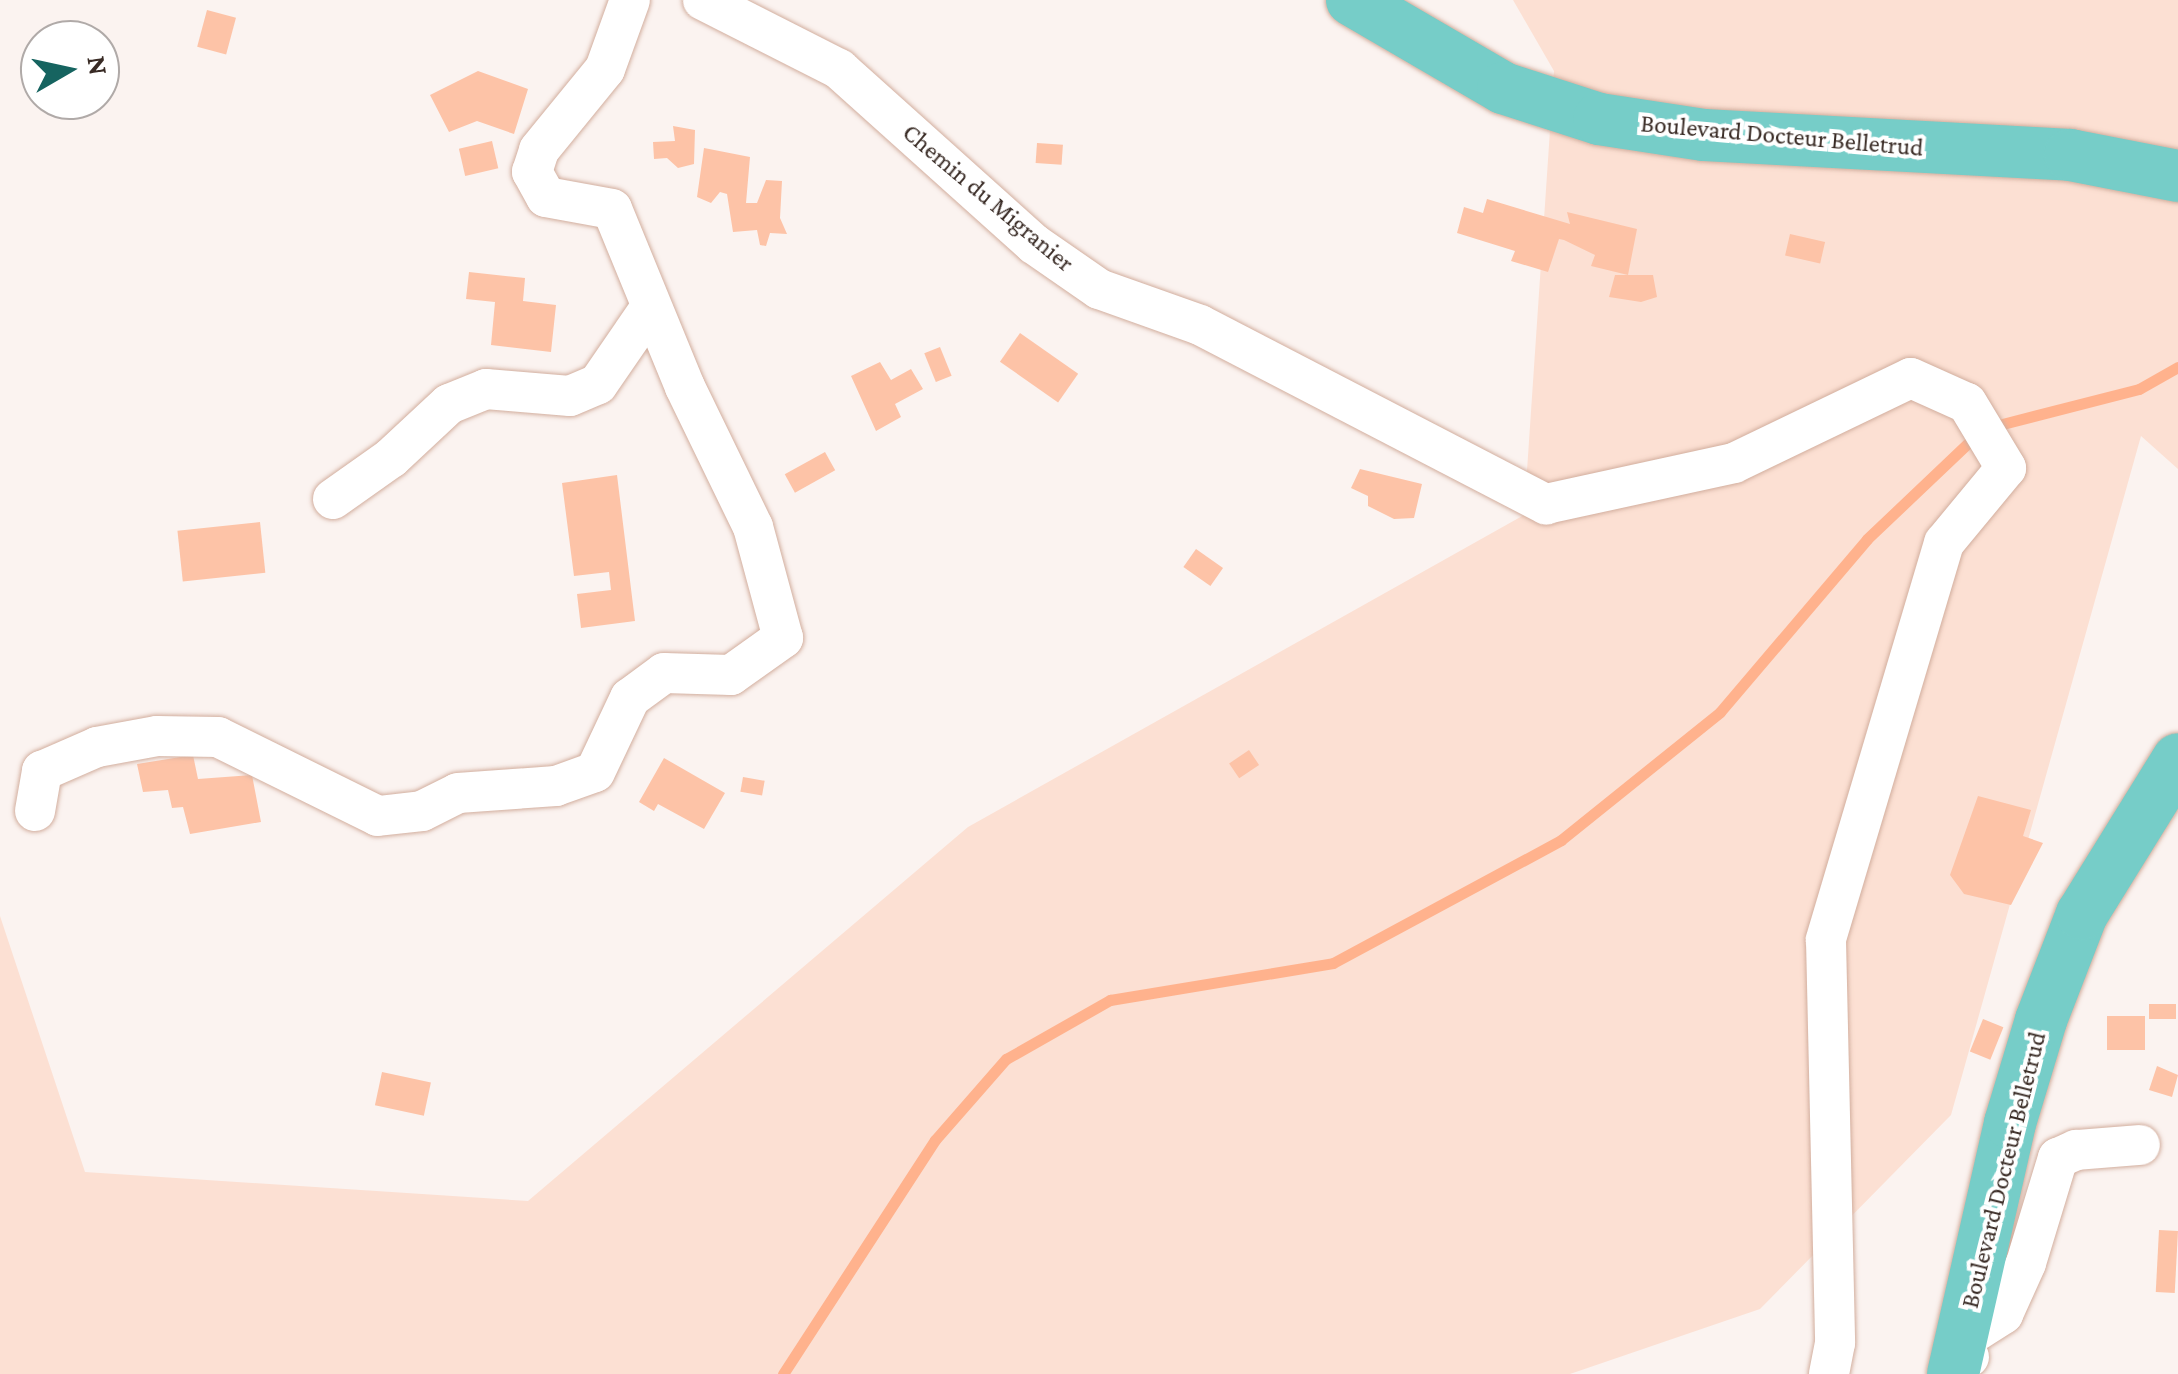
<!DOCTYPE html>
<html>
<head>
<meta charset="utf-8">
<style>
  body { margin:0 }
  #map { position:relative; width:2178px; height:1374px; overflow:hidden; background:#fbf3f0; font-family:"Crimson Pro",serif }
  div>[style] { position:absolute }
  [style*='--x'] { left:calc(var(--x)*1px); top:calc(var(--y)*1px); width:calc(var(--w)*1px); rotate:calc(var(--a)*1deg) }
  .green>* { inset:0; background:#fce0d3 }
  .stream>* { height:11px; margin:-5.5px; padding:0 5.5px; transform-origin:5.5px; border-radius:5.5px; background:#ffb28d }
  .building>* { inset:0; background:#fdc3a7; transform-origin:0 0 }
  .roads { filter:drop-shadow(0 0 2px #d2ae9e) drop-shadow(0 0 2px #d2ae9e) }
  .minor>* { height:40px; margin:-20px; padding:0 20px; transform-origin:20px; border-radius:20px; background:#fff }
  .major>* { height:52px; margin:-26px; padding:0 26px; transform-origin:26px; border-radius:26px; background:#76cdc8 }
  span { translate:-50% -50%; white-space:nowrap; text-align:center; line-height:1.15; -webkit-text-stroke:8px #fff; paint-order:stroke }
  .street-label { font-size:25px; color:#392b25 }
  .north { position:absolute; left:20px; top:20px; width:100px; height:100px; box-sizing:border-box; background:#fff; border:2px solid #b0aaa8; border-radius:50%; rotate:81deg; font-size:28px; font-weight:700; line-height:40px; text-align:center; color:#392b25 }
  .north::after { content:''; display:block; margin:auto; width:35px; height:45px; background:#166460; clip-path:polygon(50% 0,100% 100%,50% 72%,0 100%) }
</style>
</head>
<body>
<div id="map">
  <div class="green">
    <i style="clip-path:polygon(1513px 0,2178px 0,2178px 469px,2141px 436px,1951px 1115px,1760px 1309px,1570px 1374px,0 1374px,0 916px,85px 1172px,528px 1201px,968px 827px,1524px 515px,1554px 71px)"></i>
  </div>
  <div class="stream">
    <i style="--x:783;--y:1374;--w:279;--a:-57"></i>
    <i style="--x:935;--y:1140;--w:108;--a:-48.8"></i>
    <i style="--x:1006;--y:1059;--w:120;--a:-29.6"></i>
    <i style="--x:1110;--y:1000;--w:226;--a:-9.4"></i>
    <i style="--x:1333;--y:963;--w:259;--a:-28.3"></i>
    <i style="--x:1561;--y:840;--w:204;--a:-38.8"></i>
    <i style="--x:1720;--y:712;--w:227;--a:-49.6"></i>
    <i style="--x:1867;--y:539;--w:160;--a:-43.5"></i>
    <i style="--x:1983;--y:429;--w:161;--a:-14.4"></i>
    <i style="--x:2139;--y:389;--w:45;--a:-29.4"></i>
  </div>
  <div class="building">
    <i style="left:207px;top:10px;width:30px;height:38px;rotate:15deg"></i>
    <i style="clip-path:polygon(478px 71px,528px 89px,514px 134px,477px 121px,449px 132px,430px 95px)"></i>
    <i style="clip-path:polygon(673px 126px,695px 130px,694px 164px,678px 168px,667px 158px,654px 159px,653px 142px,675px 141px)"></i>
    <i style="left:492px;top:141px;width:28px;height:34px;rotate:77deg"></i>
    <i style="left:1037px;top:143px;width:26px;height:20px;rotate:4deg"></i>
    <i style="clip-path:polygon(704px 148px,750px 157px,746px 203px,757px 203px,766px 180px,782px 181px,780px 218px,787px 234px,770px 233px,766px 246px,760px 245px,757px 230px,733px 232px,727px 194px,720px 192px,711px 203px,697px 197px)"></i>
    <i style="clip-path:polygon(1487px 199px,1570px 224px,1567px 212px,1637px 229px,1628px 275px,1653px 275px,1657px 297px,1641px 302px,1609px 297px,1615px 275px,1628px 275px,1591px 266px,1595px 255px,1564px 240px,1559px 239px,1548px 272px,1511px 261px,1515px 251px,1457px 233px,1464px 207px,1483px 213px)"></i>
    <i style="left:1790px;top:234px;width:36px;height:22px;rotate:13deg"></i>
    <i style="clip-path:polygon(469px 272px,525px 278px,523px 301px,556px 305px,551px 352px,491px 345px,495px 302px,466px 299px)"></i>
    <i style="left:1020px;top:333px;width:71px;height:35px;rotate:35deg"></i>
    <i style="left:940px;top:347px;width:31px;height:17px;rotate:68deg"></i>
    <i style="clip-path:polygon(880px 362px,891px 380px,911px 369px,923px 389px,895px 404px,901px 417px,876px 431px,851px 376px)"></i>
    <i style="left:825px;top:452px;width:21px;height:46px;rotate:61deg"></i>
    <i style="clip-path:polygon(1360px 469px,1422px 484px,1414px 518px,1394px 519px,1368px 506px,1368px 496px,1351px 488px)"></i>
    <i style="clip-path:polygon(617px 475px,635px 621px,581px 628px,577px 594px,611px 590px,609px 572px,574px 576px,562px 483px)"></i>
    <i style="left:260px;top:522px;width:51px;height:83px;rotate:84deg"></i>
    <i style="left:1196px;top:549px;width:33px;height:22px;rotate:35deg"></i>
    <i style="left:1249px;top:750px;width:18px;height:24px;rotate:56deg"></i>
    <i style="clip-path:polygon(193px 755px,198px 779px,252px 775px,261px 822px,190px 834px,183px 807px,172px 808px,168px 790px,143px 792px,137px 764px)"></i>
    <i style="clip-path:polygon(664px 758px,725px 793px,704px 829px,658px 804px,654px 811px,639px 802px)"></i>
    <i style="left:743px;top:777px;width:22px;height:15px;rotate:10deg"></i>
    <i style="clip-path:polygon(1978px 796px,2031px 810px,2023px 836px,2043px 843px,2011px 905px,1964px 894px,1950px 875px)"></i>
    <i style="left:2176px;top:1004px;width:15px;height:27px;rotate:90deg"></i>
    <i style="left:2107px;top:1016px;width:38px;height:34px"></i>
    <i style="left:1983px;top:1019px;width:22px;height:35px;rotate:22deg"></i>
    <i style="clip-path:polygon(2157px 1066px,2178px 1075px,2172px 1097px,2149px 1090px)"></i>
    <i style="left:382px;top:1072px;width:50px;height:34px;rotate:12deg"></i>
    <i style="left:2159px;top:1230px;width:19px;height:62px;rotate:3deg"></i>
  </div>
  <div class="roads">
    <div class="minor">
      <i style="--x:703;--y:0;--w:153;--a:26.9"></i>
      <i style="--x:839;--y:69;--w:262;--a:41.9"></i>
      <i style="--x:1034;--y:244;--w:79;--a:34.7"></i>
      <i style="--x:1099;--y:289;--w:107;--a:19.6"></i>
      <i style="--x:1200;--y:325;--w:390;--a:27.4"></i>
      <i style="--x:1546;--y:504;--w:192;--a:-12.3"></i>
      <i style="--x:1734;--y:463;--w:196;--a:-25.7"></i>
      <i style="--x:1911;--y:378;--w:61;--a:24.1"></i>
      <i style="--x:1967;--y:403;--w:76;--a:59"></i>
      <i style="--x:2006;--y:468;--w:97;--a:129.6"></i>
      <i style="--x:1944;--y:543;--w:414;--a:106.6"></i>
      <i style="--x:1826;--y:940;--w:403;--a:88.7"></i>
      <i style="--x:1835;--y:1343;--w:32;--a:101"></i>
      <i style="--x:333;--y:499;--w:71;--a:-35.3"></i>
      <i style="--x:391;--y:458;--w:79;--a:-43"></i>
      <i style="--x:449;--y:404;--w:40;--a:-22"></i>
      <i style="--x:486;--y:389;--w:84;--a:4.8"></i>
      <i style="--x:570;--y:396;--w:30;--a:-23"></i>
      <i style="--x:598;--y:384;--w:93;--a:-55.5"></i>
      <i style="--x:35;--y:811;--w:41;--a:-80.1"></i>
      <i style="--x:42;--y:771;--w:60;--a:-23.6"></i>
      <i style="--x:97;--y:747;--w:61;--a:-10.4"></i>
      <i style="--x:157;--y:736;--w:61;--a:0.9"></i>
      <i style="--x:218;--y:737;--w:178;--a:26.3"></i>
      <i style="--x:378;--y:816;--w:44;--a:-6.5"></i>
      <i style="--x:422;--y:811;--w:40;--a:-26.6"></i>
      <i style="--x:458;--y:793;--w:98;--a:-4.1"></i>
      <i style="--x:556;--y:786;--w:41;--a:-19.7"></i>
      <i style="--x:595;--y:772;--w:82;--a:-64.7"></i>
      <i style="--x:630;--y:698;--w:42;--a:-36.3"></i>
      <i style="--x:664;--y:673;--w:67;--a:1.7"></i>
      <i style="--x:731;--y:675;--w:64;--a:-35.4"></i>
      <i style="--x:783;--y:638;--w:115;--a:-105.1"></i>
      <i style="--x:753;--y:527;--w:156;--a:-115.9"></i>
      <i style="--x:685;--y:387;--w:192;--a:-112.3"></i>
      <i style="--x:612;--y:209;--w:67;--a:-169.7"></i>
      <i style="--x:546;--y:197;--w:29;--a:-119"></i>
      <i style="--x:532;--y:172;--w:23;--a:-72"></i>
      <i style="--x:539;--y:150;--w:104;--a:-50.8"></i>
      <i style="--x:605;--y:69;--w:73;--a:-70.1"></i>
      <i style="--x:1969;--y:1357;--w:18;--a:-112"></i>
      <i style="--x:1962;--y:1340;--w:49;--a:-32.4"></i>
      <i style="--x:2003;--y:1314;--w:56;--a:-65.7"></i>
      <i style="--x:2026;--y:1263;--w:110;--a:-73.1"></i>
      <i style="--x:2058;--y:1158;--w:20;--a:-24"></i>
      <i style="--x:2076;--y:1150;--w:64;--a:-4.5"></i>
    </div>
    <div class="major">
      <i style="--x:1352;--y:0;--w:175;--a:30.2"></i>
      <i style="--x:1503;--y:88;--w:101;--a:17.9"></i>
      <i style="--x:1599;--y:119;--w:106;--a:8.7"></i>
      <i style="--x:1704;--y:135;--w:367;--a:3.1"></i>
      <i style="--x:2070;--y:155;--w:110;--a:11"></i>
      <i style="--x:1953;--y:1374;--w:257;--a:-77.2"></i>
      <i style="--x:2010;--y:1123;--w:108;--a:-73.2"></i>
      <i style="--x:2041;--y:1020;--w:114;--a:-68.9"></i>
      <i style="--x:2082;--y:914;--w:182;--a:-58.2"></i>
    </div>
  </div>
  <div class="street-label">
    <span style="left:1782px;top:136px;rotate:5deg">Boulevard Docteur Belletrud</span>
    <span style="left:988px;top:198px;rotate:40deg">Chemin du Migranier</span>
    <span style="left:2004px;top:1170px;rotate:-76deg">Boulevard Docteur Belletrud</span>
  </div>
  <div class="north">N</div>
</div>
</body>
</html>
